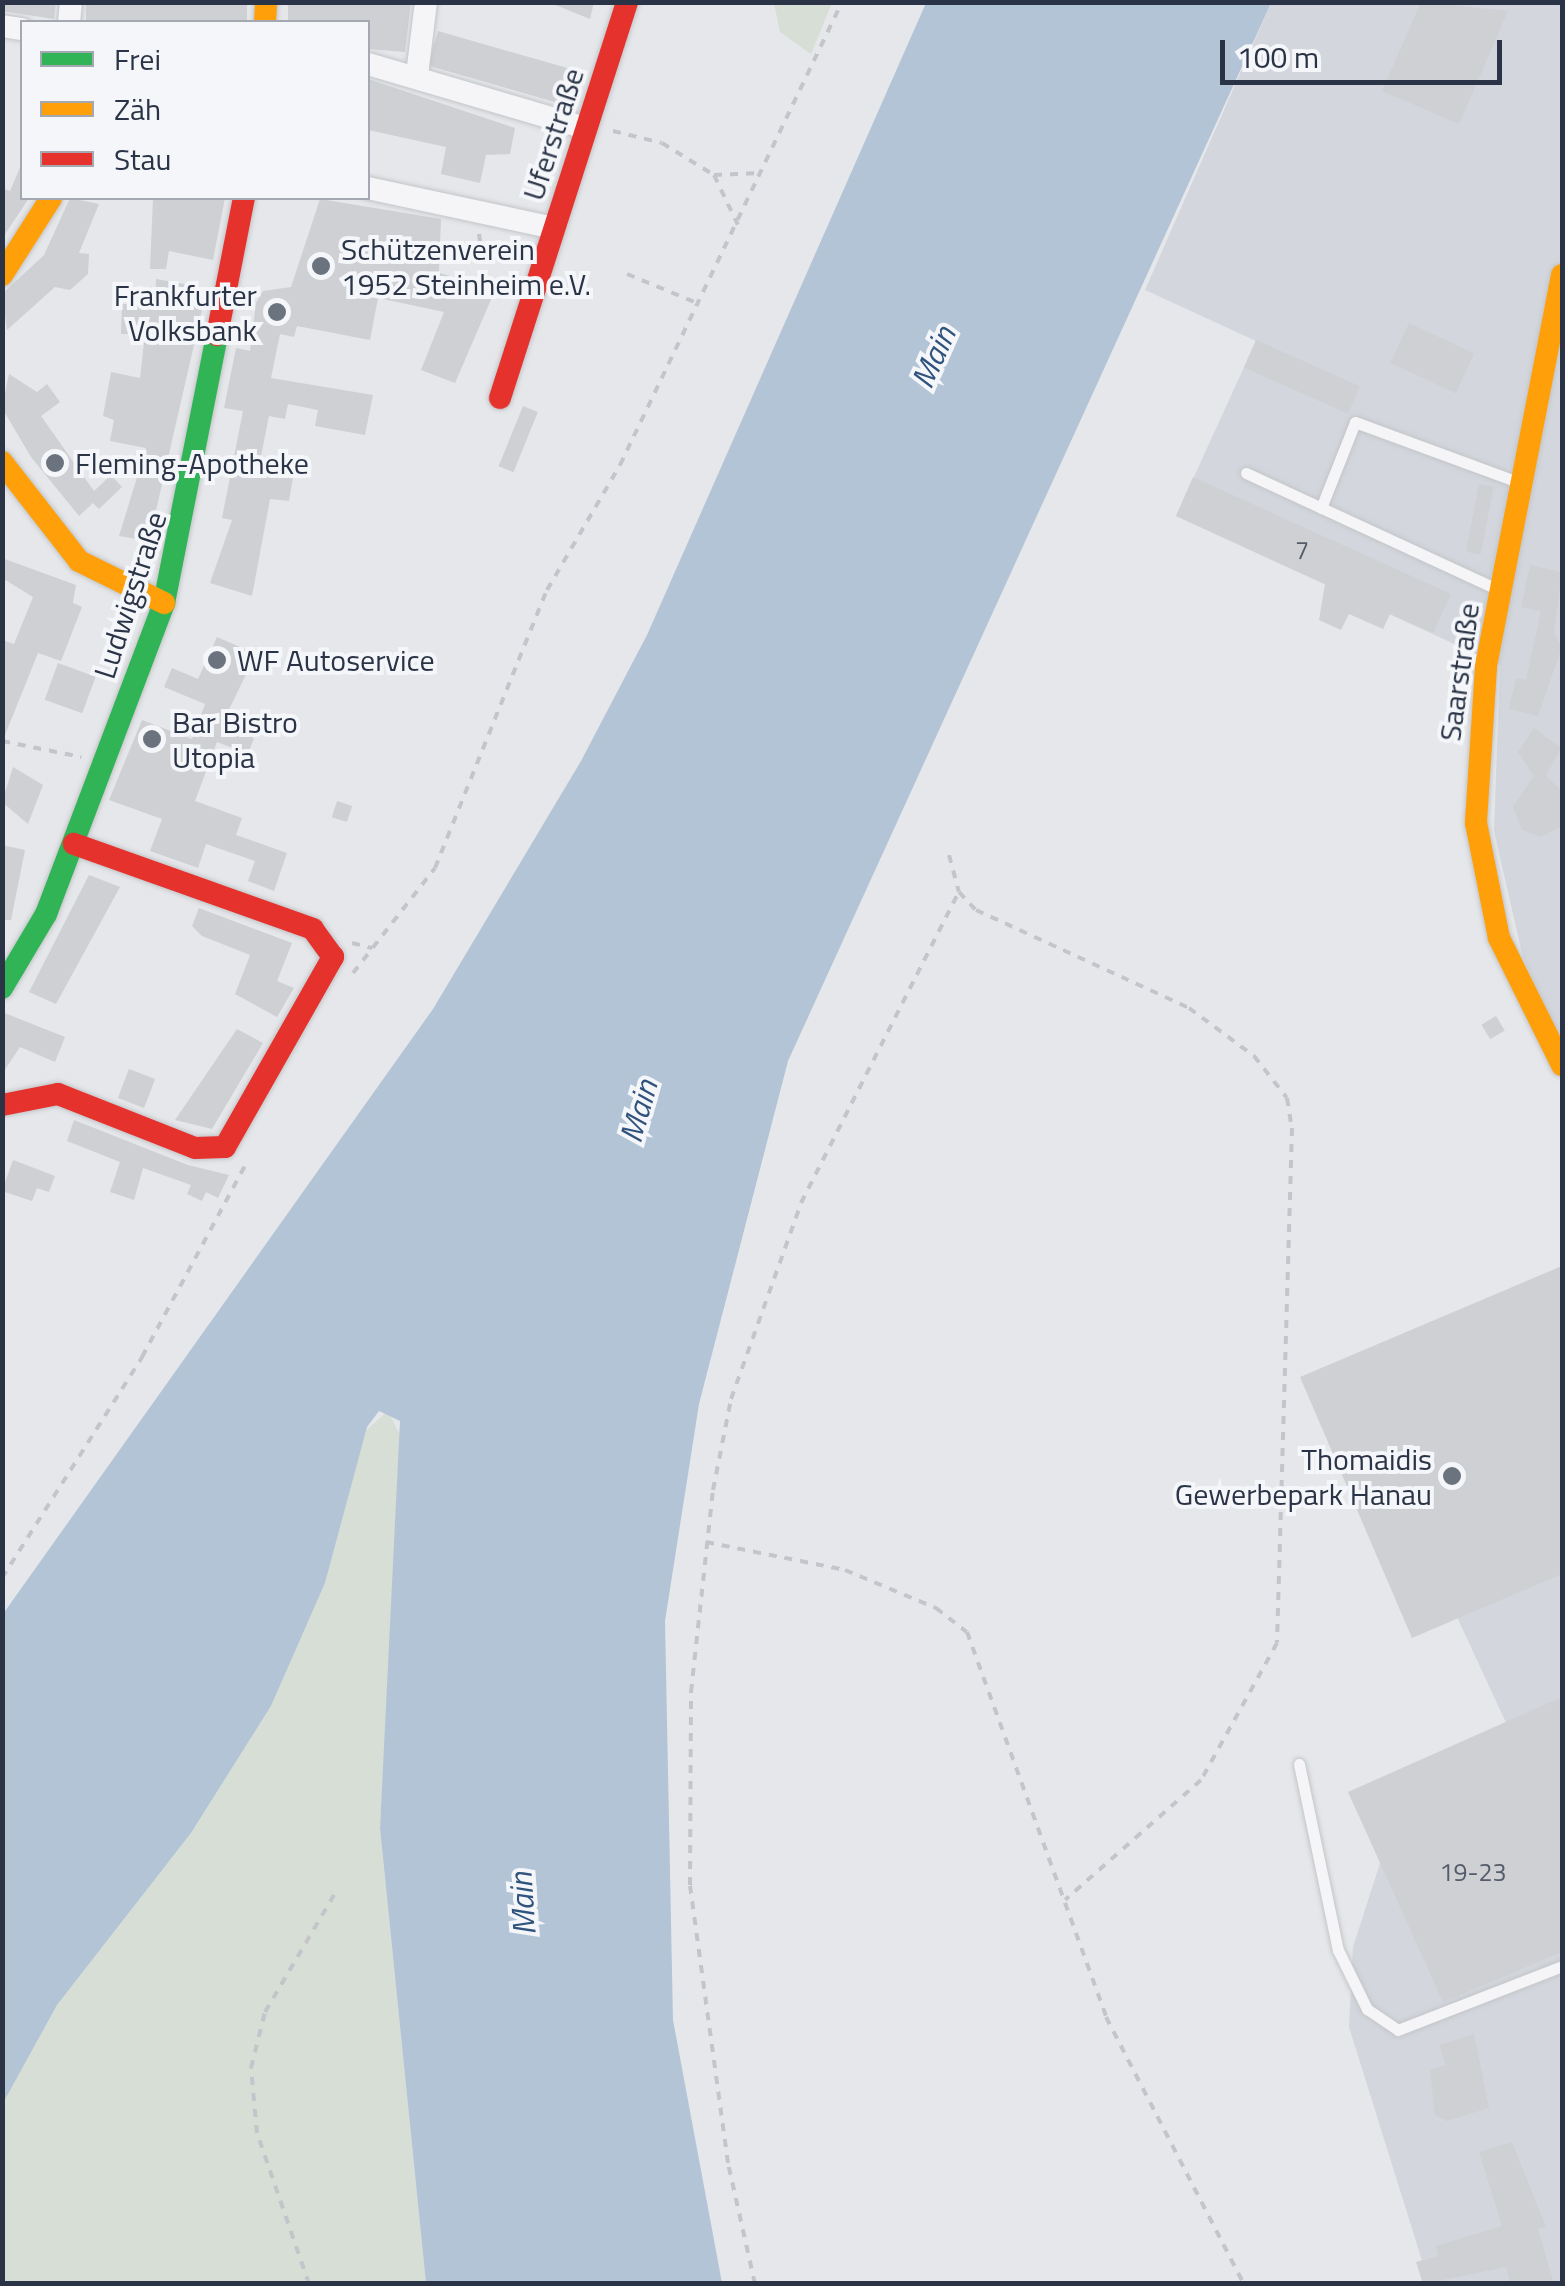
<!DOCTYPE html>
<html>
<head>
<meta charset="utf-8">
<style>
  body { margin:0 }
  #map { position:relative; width:1565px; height:2286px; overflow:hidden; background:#e5e7ea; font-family:"Titillium Web",sans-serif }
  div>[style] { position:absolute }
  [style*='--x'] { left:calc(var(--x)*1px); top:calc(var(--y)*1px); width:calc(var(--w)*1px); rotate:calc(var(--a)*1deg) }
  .built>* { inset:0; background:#d3d7dd }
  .green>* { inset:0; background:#d6ded5 }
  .water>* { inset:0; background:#b3c4d6 }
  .building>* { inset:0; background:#ced0d3; transform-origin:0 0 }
  .path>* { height:4px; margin-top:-2px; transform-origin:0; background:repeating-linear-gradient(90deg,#c4c5ca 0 8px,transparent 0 16px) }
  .roads { filter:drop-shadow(0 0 2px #c3c5c8) drop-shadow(0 0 2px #c3c5c8) }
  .lane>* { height:11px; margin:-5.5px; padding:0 5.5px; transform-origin:5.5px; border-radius:5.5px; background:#f5f5f7 }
  .street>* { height:22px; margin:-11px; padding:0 11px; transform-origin:11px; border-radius:11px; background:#f5f5f7 }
  .fast>* { height:22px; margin:-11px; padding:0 11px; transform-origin:11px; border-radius:11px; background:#30b455 }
  .slow>* { height:22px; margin:-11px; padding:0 11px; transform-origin:11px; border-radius:11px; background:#ff9f0a }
  .jam>* { height:22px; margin:-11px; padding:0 11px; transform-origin:11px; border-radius:11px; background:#e5322d }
  .dots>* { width:28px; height:28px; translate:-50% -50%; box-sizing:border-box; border:5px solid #f4f6f9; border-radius:50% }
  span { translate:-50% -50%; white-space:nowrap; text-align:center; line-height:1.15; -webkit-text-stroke:8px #f4f6f9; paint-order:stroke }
  .number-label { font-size:25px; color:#545c6a }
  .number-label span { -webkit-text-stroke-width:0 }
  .street-label { font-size:30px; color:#2a3446 }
  .poi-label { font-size:30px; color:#2a3446 }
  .left { translate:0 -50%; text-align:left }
  .right { translate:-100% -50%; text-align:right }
  .water-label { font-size:32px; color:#30537d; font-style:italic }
  .frame { position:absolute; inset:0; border:5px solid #2a3446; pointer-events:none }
  .legend { position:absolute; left:20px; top:20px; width:350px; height:180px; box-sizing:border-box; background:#f4f6f9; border:2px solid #a3a8b1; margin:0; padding:12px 18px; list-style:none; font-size:30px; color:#2a3446 }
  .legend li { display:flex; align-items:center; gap:20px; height:50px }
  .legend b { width:50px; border:2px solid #a3a8b1 }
  .scale { position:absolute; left:1220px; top:40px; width:282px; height:45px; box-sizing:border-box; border:5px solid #2a3446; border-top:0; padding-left:12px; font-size:30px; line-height:35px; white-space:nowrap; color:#2a3446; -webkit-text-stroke:8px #f4f6f9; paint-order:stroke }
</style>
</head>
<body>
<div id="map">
  <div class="built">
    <i style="clip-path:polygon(1271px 3px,1562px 3px,1562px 1043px,1523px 958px,1494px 831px,1500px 665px,1176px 516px,1256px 341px,1145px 290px)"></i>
    <i style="clip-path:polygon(1562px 1445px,1562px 2283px,1429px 2283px,1349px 2027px,1353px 1947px,1382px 1857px,1533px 1781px,1426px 1550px,1439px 1507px)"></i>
  </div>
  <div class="green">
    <i style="clip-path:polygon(774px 3px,832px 3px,811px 54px,780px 32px)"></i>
    <i style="clip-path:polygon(388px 1411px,402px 1439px,380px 1828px,426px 2283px,3px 2283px,2px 2103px,57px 2005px,191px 1833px,271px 1706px,325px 1583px,365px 1431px)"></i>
  </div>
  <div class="water">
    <i style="clip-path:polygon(926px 3px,1271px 3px,788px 1061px,699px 1404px,665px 1621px,673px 2020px,722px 2283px,426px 2283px,380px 1828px,400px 1421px,379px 1411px,367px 1427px,325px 1583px,271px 1706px,191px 1833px,57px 2005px,3px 2103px,3px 1614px,433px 1009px,581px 761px,647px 635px)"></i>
  </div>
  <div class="building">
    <i style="clip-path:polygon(2px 2px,56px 2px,54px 19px,2px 11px)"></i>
    <i style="left:86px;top:2px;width:161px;height:20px"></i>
    <i style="clip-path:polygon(288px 2px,411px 2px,405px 52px,368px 49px,368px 22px,288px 22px)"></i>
    <i style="clip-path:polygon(548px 2px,594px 2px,590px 19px)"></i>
    <i style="clip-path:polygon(1421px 2px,1508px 11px,1459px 124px,1382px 91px)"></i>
    <i style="left:438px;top:31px;width:148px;height:36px;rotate:16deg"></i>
    <i style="clip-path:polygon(368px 79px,515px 128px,510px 154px,486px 155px,480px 183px,441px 174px,446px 147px,368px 130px)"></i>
    <i style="clip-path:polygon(22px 163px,29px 198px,2px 239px,2px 188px,10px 191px)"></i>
    <i style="clip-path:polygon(70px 198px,99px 204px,79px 253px,89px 254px,88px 274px,70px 290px,55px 287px,7px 330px,2px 294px,44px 255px)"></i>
    <i style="clip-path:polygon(153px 198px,225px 198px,213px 260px,169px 251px,166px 269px,150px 269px)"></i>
    <i style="clip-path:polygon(320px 199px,441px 219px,439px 273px,496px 288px,455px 383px,421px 370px,444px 312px,378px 298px,370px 340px,297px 326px,294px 337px,280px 334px,271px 378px,373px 395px,365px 435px,315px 426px,318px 410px,288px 404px,285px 419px,269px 416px,258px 471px,293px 477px,289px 501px,270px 499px,252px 596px,210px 583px,232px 520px,222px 518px,243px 411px,224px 408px,236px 348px,250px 351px,256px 303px,263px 291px,291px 287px)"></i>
    <i style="clip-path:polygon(156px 279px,207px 288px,149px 541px,119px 536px,146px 448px,110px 441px,114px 420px,103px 416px,111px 372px,140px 378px,145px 334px,121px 334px,122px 304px,155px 305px)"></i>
    <i style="left:1409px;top:323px;width:72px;height:44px;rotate:25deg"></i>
    <i style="left:1256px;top:340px;width:114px;height:30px;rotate:24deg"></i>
    <i style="clip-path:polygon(9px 374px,37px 392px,47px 384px,60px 402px,41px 416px,94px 491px,111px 475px,122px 487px,99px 509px,93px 503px,79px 516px,31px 457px,2px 408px)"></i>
    <i style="left:523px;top:406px;width:16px;height:65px;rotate:22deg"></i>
    <i style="clip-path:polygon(1193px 477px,1451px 594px,1433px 633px,1390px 614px,1383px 629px,1349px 614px,1341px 630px,1319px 620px,1325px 584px,1176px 516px)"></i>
    <i style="left:1479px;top:484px;width:15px;height:69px;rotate:11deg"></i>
    <i style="clip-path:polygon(2px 558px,76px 585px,73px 603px,82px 607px,61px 661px,38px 653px,3px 740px,2px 640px,14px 644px,33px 597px,2px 578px)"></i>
    <i style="clip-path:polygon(1530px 565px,1562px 572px,1554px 633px,1562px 647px,1538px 716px,1509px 709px,1516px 678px,1526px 680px,1541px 611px,1521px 607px)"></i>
    <i style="clip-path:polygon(217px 637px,256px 654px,221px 726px,254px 738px,248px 754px,217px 742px,195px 801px,242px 818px,236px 835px,287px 853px,274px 891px,248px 881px,255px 861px,206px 844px,198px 868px,150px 851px,162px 819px,109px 800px,142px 720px,192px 739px,205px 704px,164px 687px,172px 668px,198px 679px)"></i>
    <i style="left:58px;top:663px;width:40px;height:39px;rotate:20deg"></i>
    <i style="clip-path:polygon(1534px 728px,1561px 748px,1546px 776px,1562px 791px,1562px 826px,1541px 837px,1522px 830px,1513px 807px,1534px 776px,1518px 752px)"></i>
    <i style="clip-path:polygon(13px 767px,43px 785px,28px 824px,2px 802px)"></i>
    <i style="left:337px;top:801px;width:16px;height:17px;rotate:18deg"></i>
    <i style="clip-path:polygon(2px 845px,25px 850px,11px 920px,2px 920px)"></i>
    <i style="clip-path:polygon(89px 875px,120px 887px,56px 1004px,29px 992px)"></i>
    <i style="clip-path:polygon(199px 908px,292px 943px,277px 981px,294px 988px,277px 1017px,235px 994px,250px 955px,202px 936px,192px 926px)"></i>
    <i style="clip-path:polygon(2px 1012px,65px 1037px,55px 1062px,20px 1047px,2px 1074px)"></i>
    <i style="left:1496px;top:1016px;width:17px;height:17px;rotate:59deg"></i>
    <i style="clip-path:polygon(237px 1029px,263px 1043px,212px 1129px,175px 1120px)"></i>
    <i style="left:129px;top:1069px;width:28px;height:31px;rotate:21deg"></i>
    <i style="clip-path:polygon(74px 1120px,188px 1165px,229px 1175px,218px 1198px,206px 1192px,202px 1201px,187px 1194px,191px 1185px,143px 1168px,134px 1200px,110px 1192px,120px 1162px,67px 1141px)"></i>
    <i style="clip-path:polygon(13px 1160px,55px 1176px,49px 1192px,37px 1188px,32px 1201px,2px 1191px)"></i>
    <i style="clip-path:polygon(1562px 1266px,1562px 1574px,1412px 1638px,1300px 1377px)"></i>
    <i style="clip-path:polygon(1562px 1697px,1562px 1952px,1443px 2002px,1348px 1792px)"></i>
    <i style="clip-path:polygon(1474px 2034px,1489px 2108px,1447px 2121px,1435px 2115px,1430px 2070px,1446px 2065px,1439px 2045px)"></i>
    <i style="clip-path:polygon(1512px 2142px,1546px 2227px,1538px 2229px,1554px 2284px,1511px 2284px,1506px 2267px,1423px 2284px,1416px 2262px,1438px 2256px,1436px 2246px,1502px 2226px,1479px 2152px)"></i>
  </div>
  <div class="path">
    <i style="--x:613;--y:131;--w:50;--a:13.8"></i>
    <i style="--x:662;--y:143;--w:61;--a:31.6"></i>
    <i style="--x:714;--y:175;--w:46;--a:-2.5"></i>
    <i style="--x:714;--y:175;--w:55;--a:64.4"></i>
    <i style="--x:479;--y:234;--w:15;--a:82"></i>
    <i style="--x:627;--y:274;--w:76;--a:22.5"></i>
    <i style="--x:2;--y:741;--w:81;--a:11.4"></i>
    <i style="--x:949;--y:855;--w:38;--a:75"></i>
    <i style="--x:959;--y:892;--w:25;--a:47"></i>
    <i style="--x:976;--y:910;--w:234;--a:24.7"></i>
    <i style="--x:1189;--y:1008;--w:81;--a:36.4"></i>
    <i style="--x:1254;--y:1056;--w:53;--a:51.8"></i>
    <i style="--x:1287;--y:1098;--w:30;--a:81"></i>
    <i style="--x:1292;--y:1128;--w:515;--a:91.67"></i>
    <i style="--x:1277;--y:1643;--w:157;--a:119"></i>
    <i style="--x:1201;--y:1780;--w:181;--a:138.6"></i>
    <i style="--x:352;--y:943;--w:21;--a:14"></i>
    <i style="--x:353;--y:973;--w:133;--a:-52"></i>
    <i style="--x:435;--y:868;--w:300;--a:-68.1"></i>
    <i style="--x:547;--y:590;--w:145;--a:-59.7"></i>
    <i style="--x:620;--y:465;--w:513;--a:-64.38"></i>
    <i style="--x:706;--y:1542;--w:142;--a:11.4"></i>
    <i style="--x:845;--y:1570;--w:99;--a:22.7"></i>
    <i style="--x:936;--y:1608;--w:39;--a:38"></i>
    <i style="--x:967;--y:1632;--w:409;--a:70.1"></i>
    <i style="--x:1106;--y:2017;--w:301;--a:62.7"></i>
    <i style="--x:2;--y:1578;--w:262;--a:-57.6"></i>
    <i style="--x:142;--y:1357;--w:224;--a:-61.7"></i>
    <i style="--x:309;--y:2284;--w:160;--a:-109"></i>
    <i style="--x:257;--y:2133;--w:65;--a:-95.3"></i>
    <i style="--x:251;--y:2068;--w:58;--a:-76"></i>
    <i style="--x:265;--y:2012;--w:144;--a:-59.5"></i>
    <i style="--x:755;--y:2284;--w:124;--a:-102.6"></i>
    <i style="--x:728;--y:2163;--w:281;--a:-97.8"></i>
    <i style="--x:690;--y:1885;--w:193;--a:-89.7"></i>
    <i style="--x:691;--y:1692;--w:203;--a:-83.8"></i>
    <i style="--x:713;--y:1490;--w:93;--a:-78.8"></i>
    <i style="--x:731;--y:1399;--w:208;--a:-70.3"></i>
    <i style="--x:801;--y:1203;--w:349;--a:-63.1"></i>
  </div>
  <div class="roads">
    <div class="lane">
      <i style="--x:1246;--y:473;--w:277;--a:24.8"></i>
      <i style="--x:1321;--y:508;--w:92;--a:-68.4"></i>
      <i style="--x:1355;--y:422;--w:174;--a:20.2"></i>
      <i style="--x:1299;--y:1764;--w:190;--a:78.2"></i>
      <i style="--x:1338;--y:1950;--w:66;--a:63.8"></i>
      <i style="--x:1367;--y:2009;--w:37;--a:34"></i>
      <i style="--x:1398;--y:2030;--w:176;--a:-21.3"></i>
    </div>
    <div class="street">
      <i style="--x:69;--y:22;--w:20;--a:-84"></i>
      <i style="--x:2;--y:26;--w:20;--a:9"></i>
      <i style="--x:368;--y:64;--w:227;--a:16.4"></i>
      <i style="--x:417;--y:75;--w:74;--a:-83"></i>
      <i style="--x:368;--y:188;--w:190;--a:12.1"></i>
    </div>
    <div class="fast">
      <i style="--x:2;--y:988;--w:86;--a:-59.3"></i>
      <i style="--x:46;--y:914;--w:333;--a:-69.2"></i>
      <i style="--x:164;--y:603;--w:273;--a:-78.8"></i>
    </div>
    <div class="slow">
      <i style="--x:265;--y:22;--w:20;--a:-87"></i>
      <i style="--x:2;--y:275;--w:91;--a:-57.5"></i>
      <i style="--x:1562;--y:275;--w:399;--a:101"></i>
      <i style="--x:1486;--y:667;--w:156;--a:93.7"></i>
      <i style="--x:1476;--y:823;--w:117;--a:78.7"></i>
      <i style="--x:1499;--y:938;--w:142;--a:63.6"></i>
      <i style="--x:2;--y:462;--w:125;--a:52.1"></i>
      <i style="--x:79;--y:561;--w:95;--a:26.3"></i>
    </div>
    <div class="jam">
      <i style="--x:217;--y:335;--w:140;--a:-78.9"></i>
      <i style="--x:500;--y:398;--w:416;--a:-72.2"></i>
      <i style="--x:2;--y:1105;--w:57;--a:-11.1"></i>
      <i style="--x:58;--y:1094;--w:147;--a:21.5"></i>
      <i style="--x:195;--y:1148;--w:30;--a:-2"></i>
      <i style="--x:225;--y:1147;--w:219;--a:-60.4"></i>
      <i style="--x:333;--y:957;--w:34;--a:-126"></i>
      <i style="--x:313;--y:929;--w:254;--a:-160.4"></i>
    </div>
  </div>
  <div class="dots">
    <i style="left:321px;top:266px;background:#6b737f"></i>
    <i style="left:277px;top:312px;background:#6b737f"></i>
    <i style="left:55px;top:463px;background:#6b737f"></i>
    <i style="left:217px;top:660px;background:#6b737f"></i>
    <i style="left:152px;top:739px;background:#6b737f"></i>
    <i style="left:1452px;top:1476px;background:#6b737f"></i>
  </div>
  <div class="number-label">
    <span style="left:1302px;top:550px">7</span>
    <span style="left:1473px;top:1872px">19-23</span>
  </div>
  <div class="street-label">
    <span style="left:553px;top:134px;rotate:-72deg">Uferstraße</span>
    <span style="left:130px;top:595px;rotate:-72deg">Ludwigstraße</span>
    <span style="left:1459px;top:672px;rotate:-82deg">Saarstraße</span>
  </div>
  <div class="poi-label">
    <span class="left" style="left:341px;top:266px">Schützenverein<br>1952 Steinheim e.V.</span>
    <span class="right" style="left:257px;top:312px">Frankfurter<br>Volksbank</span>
    <span class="left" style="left:75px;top:463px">Fleming-Apotheke</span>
    <span class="left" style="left:237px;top:660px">WF Autoservice</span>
    <span class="left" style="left:172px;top:739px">Bar Bistro<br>Utopia</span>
    <span class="right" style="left:1432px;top:1476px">Thomaidis<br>Gewerbepark Hanau</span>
  </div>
  <div class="water-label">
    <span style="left:933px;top:357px;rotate:-66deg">Main</span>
    <span style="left:638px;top:1111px;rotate:-74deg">Main</span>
    <span style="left:522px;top:1904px;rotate:-94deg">Main</span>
  </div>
  <div class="frame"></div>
  <ul class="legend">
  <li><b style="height:12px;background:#30b455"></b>Frei</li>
  <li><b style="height:12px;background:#ff9f0a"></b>Zäh</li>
  <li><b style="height:12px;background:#e5322d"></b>Stau</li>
  </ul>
  <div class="scale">100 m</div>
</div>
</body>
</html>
